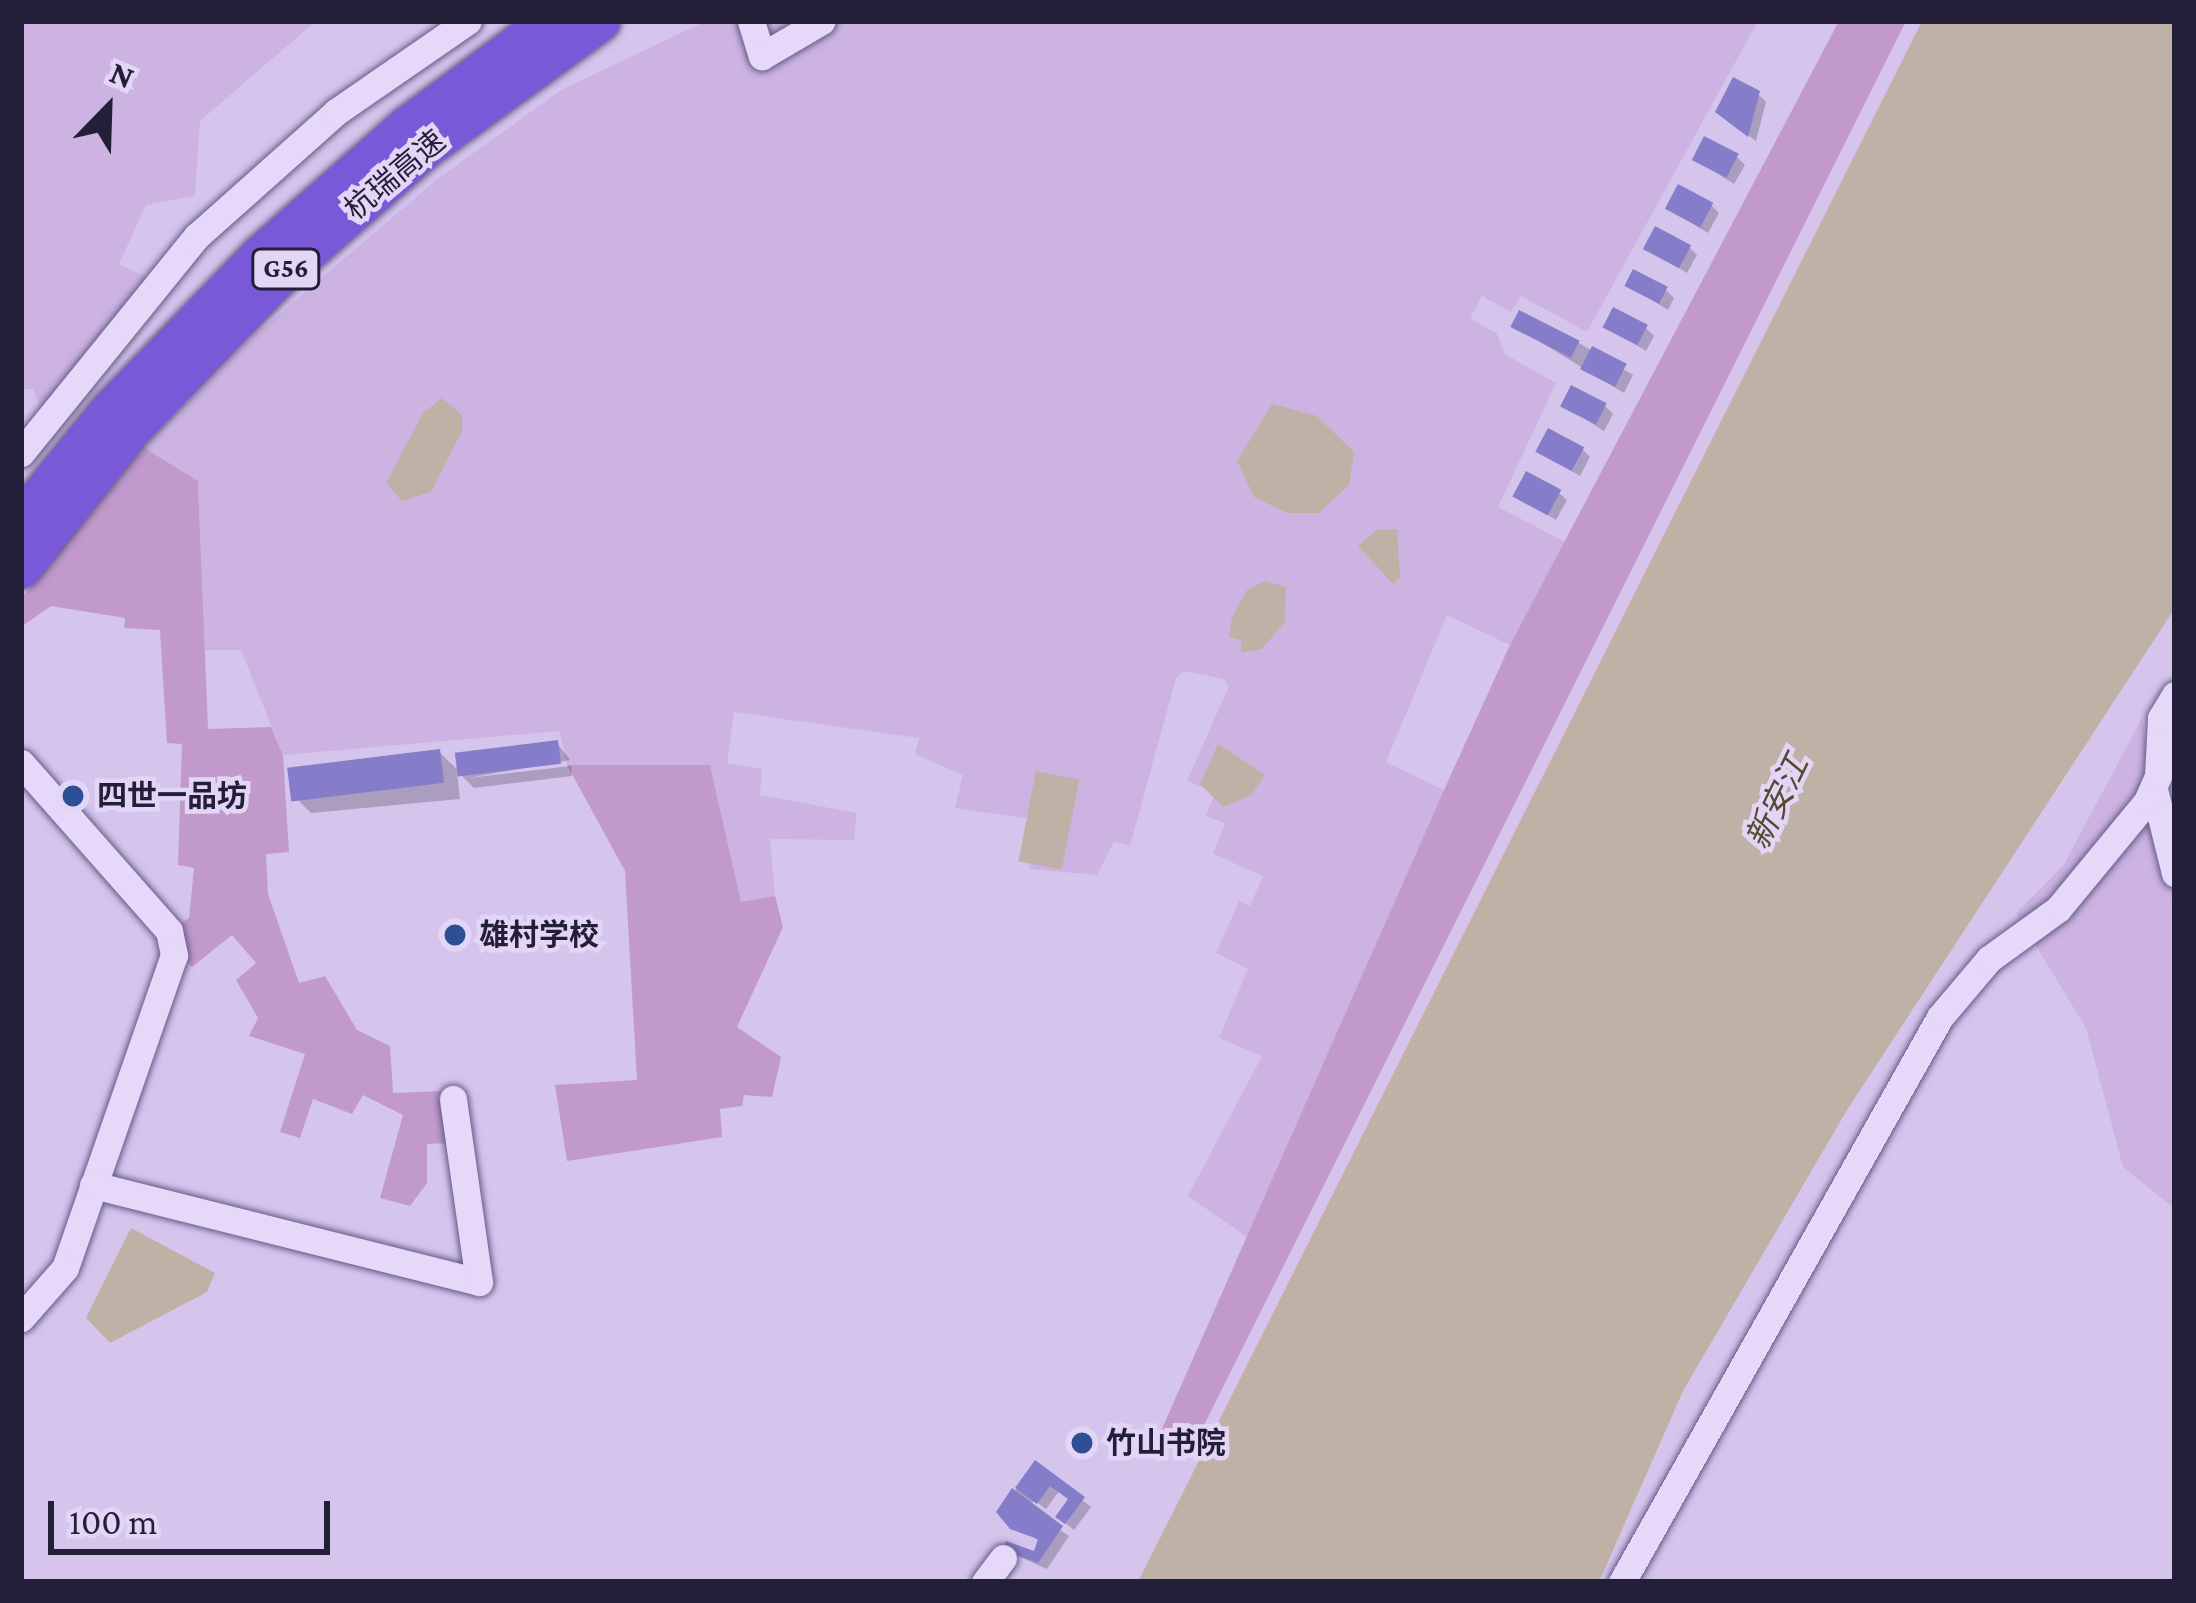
<!DOCTYPE html>
<html>
<head>
<meta charset="utf-8">
<style>
  body { margin:0 }
  #map { position:relative; width:2196px; height:1603px; overflow:hidden; background:#d5c5ed; font-family:"Crimson Pro","Noto Sans SC",serif }
  div>[style] { position:absolute }
  [style*='--x'] { left:calc(var(--x)*1px); top:calc(var(--y)*1px); width:calc(var(--w)*1px); rotate:calc(var(--a)*1deg) }
  .farmland>* { inset:0; background:#ccb3e2 }
  .green>* { inset:0; background:#c299cb }
  .water>* { inset:0; background:#c0b1a7; transform-origin:0 0 }
  .shadow>* { inset:0; background:#0003 }
  .building>* { inset:0; background:#857cca; transform-origin:0 0 }
  .roads { filter:drop-shadow(0 0 3px #665c88) drop-shadow(0 0 3px #665c88) }
  .minor>* { height:27px; margin:-13.5px; padding:0 13.5px; transform-origin:13.5px; border-radius:13.5px; background:#e5d8f8 }
  .highway>* { height:39px; margin:-19.5px; padding:0 19.5px; transform-origin:19.5px; border-radius:19.5px; background:#7a59d9 }
  .dots>* { width:33px; height:33px; translate:-50% -50%; box-sizing:border-box; border:6px solid #e2d5f5; border-radius:50% }
  span { translate:-50% -50%; white-space:nowrap; text-align:center; line-height:1.15; -webkit-text-stroke:9px #e2d5f5; paint-order:stroke }
  .shield-label span { padding:3px 9px; background:#e2d5f5; border:3px solid; border-radius:9px; -webkit-text-stroke-width:0 }
  .shield-label { font-size:27px; color:#241f38; font-weight:700 }
  .street-label { font-size:30px; color:#241f38 }
  .poi-label { font-size:30px; color:#241f38; font-weight:700 }
  .left { translate:0 -50%; text-align:left }
  .water-label { font-size:33px; color:#57482f; font-style:italic }
  .frame { position:absolute; inset:0; border:24px solid #241f38; pointer-events:none }
  .north { position:absolute; left:48px; top:48px; width:120px; height:120px; -webkit-text-stroke:9px #e2d5f5; paint-order:stroke; rotate:23deg; font-size:33px; font-weight:700; line-height:48px; text-align:center; color:#241f38 }
  .north::after { content:''; display:block; margin:auto; width:42px; height:54px; background:#241f38; clip-path:polygon(50% 0,100% 100%,50% 72%,0 100%) }
  .scale { position:absolute; left:48px; top:1501px; width:282px; height:54px; box-sizing:border-box; border:6px solid #241f38; border-top:0; padding-left:15px; font-size:36px; line-height:42px; white-space:nowrap; color:#241f38; -webkit-text-stroke:9px #e2d5f5; paint-order:stroke }
</style>
</head>
<body>
<div id="map">
  <div class="farmland">
    <i style="clip-path:polygon(21px 21px,316px 21px,200px 121px,195px 196px,146px 205px,119px 264px,148px 278px,45px 416px,33px 389px,21px 389px)"></i>
    <i style="clip-path:polygon(706px 21px,1758px 21px,1587px 332px,1521px 296px,1511px 312px,1482px 296px,1470px 318px,1497px 334px,1505px 354px,1556px 383px,1498px 507px,1567px 543px,1510px 645px,1447px 615px,1386px 762px,1444px 790px,1247px 1237px,1188px 1196px,1262px 1056px,1219px 1038px,1248px 969px,1216px 953px,1239px 901px,1250px 906px,1263px 876px,1213px 854px,1225px 823px,1206px 816px,1215px 793px,1187px 781px,1229px 686px,1224px 679px,1184px 671px,1176px 678px,1130px 846px,1114px 841px,1097px 875px,1029px 869px,1031px 819px,955px 808px,963px 775px,915px 754px,919px 738px,734px 712px,727px 763px,762px 769px,760px 795px,857px 813px,854px 840px,770px 839px,775px 896px,741px 902px,710px 765px,567px 765px,560px 731px,283px 755px,241px 650px,205px 650px,198px 481px,143px 447px,256px 334px,436px 180px,561px 90px)"></i>
    <i style="clip-path:polygon(2142px 718px,2150px 766px,2175px 829px,2175px 1209px,2123px 1167px,2086px 1028px,2016px 913px,2063px 866px)"></i>
  </div>
  <div class="green">
    <i style="clip-path:polygon(1839px 21px,1906px 21px,1192px 1449px,1161px 1431px,1444px 790px,1510px 645px)"></i>
    <i style="clip-path:polygon(143px 447px,198px 481px,208px 729px,271px 727px,283px 755px,289px 852px,266px 854px,268px 894px,299px 983px,325px 976px,357px 1030px,390px 1046px,393px 1093px,445px 1091px,452px 1143px,427px 1144px,427px 1183px,410px 1206px,380px 1198px,403px 1115px,363px 1095px,352px 1114px,313px 1099px,300px 1138px,280px 1132px,305px 1054px,249px 1036px,258px 1018px,236px 980px,256px 963px,232px 935px,192px 967px,186px 961px,180px 924px,189px 918px,194px 868px,178px 865px,182px 744px,167px 743px,160px 630px,124px 628px,125px 618px,51px 606px,21px 627px,21px 599px)"></i>
    <i style="clip-path:polygon(567px 765px,710px 765px,741px 902px,775px 896px,783px 927px,737px 1027px,781px 1057px,772px 1097px,744px 1095px,742px 1106px,720px 1109px,722px 1137px,567px 1161px,555px 1085px,637px 1080px,625px 871px)"></i>
  </div>
  <div class="water">
    <i style="clip-path:polygon(1922px 21px,2175px 21px,2175px 608px,1847px 1110px,1683px 1391px,1599px 1582px,1138px 1582px)"></i>
    <i style="clip-path:polygon(442px 398px,462px 415px,462px 431px,431px 492px,402px 501px,386px 483px,423px 413px)"></i>
    <i style="clip-path:polygon(1272px 404px,1317px 416px,1354px 452px,1349px 485px,1319px 513px,1287px 513px,1254px 497px,1237px 461px)"></i>
    <i style="clip-path:polygon(1397px 529px,1400px 578px,1393px 584px,1358px 546px,1377px 530px)"></i>
    <i style="clip-path:polygon(1265px 581px,1286px 587px,1285px 622px,1262px 649px,1241px 653px,1241px 640px,1229px 637px,1232px 617px,1247px 590px)"></i>
    <i style="clip-path:polygon(1218px 744px,1265px 775px,1251px 795px,1223px 807px,1200px 784px)"></i>
    <i style="left:1036px;top:771px;width:44px;height:92px;rotate:11deg"></i>
    <i style="clip-path:polygon(131px 1228px,215px 1273px,207px 1292px,110px 1343px,86px 1318px)"></i>
  </div>
  <div class="shadow">
    <i style="clip-path:polygon(1758px 94px,1766px 102px,1756px 141px,1726px 119px)"></i>
    <i style="clip-path:polygon(1737px 157px,1745px 165px,1734px 184px,1694px 159px)"></i>
    <i style="clip-path:polygon(1711px 205px,1719px 213px,1708px 233px,1668px 209px)"></i>
    <i style="clip-path:polygon(1689px 247px,1697px 255px,1687px 273px,1647px 249px)"></i>
    <i style="clip-path:polygon(1628px 285px,1666px 290px,1674px 298px,1668px 310px)"></i>
    <i style="clip-path:polygon(1514px 326px,1579px 343px,1633px 375px,1624px 393px)"></i>
    <i style="clip-path:polygon(1606px 326px,1646px 328px,1654px 336px,1646px 351px)"></i>
    <i style="clip-path:polygon(1564px 406px,1605px 406px,1613px 414px,1604px 431px)"></i>
    <i style="clip-path:polygon(1582px 449px,1590px 457px,1580px 476px,1540px 452px)"></i>
    <i style="clip-path:polygon(1559px 493px,1567px 500px,1556px 520px,1516px 496px)"></i>
    <i style="clip-path:polygon(557px 743px,570px 760px,468px 778px,571px 766px,572px 776px,474px 788px,457px 771px,460px 799px,311px 813px,294px 796px,439px 752px,461px 773px)"></i>
    <i style="clip-path:polygon(1036px 1464px,1091px 1507px,1074px 1530px,1058px 1517px,1071px 1499px,1060px 1490px,1046px 1509px,1034px 1500px,1030px 1509px,1069px 1536px,1047px 1569px,1009px 1552px,1035px 1557px,1040px 1542px,999px 1512px)"></i>
  </div>
  <div class="building">
    <i style="clip-path:polygon(1733px 77px,1760px 91px,1748px 137px,1715px 112px)"></i>
    <i style="left:1704px;top:136px;width:39px;height:27px;rotate:27deg"></i>
    <i style="left:1678px;top:184px;width:40px;height:28px;rotate:28deg"></i>
    <i style="left:1655px;top:226px;width:41px;height:26px;rotate:28deg"></i>
    <i style="left:1633px;top:269px;width:39px;height:19px;rotate:27deg"></i>
    <i style="left:1613px;top:307px;width:39px;height:23px;rotate:27deg"></i>
    <i style="left:1519px;top:310px;width:68px;height:19px;rotate:27deg"></i>
    <i style="left:1592px;top:346px;width:39px;height:26px;rotate:27deg"></i>
    <i style="left:1571px;top:385px;width:40px;height:24px;rotate:27deg"></i>
    <i style="left:1548px;top:428px;width:41px;height:27px;rotate:28deg"></i>
    <i style="left:1526px;top:471px;width:40px;height:29px;rotate:28deg"></i>
    <i style="left:558px;top:740px;width:24px;height:104px;rotate:83deg"></i>
    <i style="left:440px;top:749px;width:34px;height:154px;rotate:83deg"></i>
    <i style="clip-path:polygon(1035px 1460px,1085px 1497px,1065px 1524px,1055px 1517px,1068px 1499px,1050px 1486px,1037px 1504px,1015px 1488px)"></i>
    <i style="clip-path:polygon(1012px 1488px,1063px 1526px,1038px 1563px,1002px 1550px,1006px 1541px,1034px 1551px,1038px 1539px,1010px 1529px,996px 1512px)"></i>
  </div>
  <div class="roads">
    <div class="minor">
      <i style="--x:751;--y:21;--w:37;--a:73"></i>
      <i style="--x:762;--y:56;--w:69;--a:-30.3"></i>
      <i style="--x:21;--y:453;--w:279;--a:-51"></i>
      <i style="--x:197;--y:236;--w:186;--a:-41.7"></i>
      <i style="--x:336;--y:112;--w:160;--a:-34.6"></i>
      <i style="--x:21;--y:763;--w:224;--a:48.6"></i>
      <i style="--x:169;--y:931;--w:25;--a:78"></i>
      <i style="--x:174;--y:955;--w:331;--a:109.2"></i>
      <i style="--x:65;--y:1268;--w:67;--a:131.3"></i>
      <i style="--x:2154;--y:789;--w:87;--a:76"></i>
      <i style="--x:93;--y:1185;--w:398;--a:14.1"></i>
      <i style="--x:479;--y:1282;--w:185;--a:-98.1"></i>
      <i style="--x:985;--y:1582;--w:30;--a:-53"></i>
      <i style="--x:1622;--y:1582;--w:648;--a:-60.63"></i>
      <i style="--x:1940;--y:1017;--w:76;--a:-49.8"></i>
      <i style="--x:1989;--y:959;--w:85;--a:-35.9"></i>
      <i style="--x:2058;--y:909;--w:140;--a:-50.5"></i>
      <i style="--x:2147;--y:801;--w:27;--a:-66"></i>
      <i style="--x:2158;--y:776;--w:58;--a:-87"></i>
      <i style="--x:2161;--y:718;--w:27;--a:-59"></i>
    </div>
    <div class="highway">
      <i style="--x:21;--y:519;--w:141;--a:-50.8"></i>
      <i style="--x:110;--y:410;--w:214;--a:-45.9"></i>
      <i style="--x:259;--y:256;--w:197;--a:-41.3"></i>
      <i style="--x:407;--y:126;--w:177;--a:-36.5"></i>
      <i style="--x:21;--y:568;--w:177;--a:-51.6"></i>
      <i style="--x:131;--y:429;--w:211;--a:-46"></i>
      <i style="--x:278;--y:277;--w:196;--a:-41.3"></i>
      <i style="--x:425;--y:148;--w:216;--a:-36"></i>
    </div>
  </div>
  <div class="dots">
    <i style="left:73px;top:796px;background:#2e4e95"></i>
    <i style="left:455px;top:935px;background:#2e4e95"></i>
    <i style="left:1082px;top:1443px;background:#2e4e95"></i>
  </div>
  <div class="shield-label">
    <span style="left:286px;top:269px">G56</span>
  </div>
  <div class="street-label">
    <span style="left:395px;top:175px;rotate:-40deg">杭瑞高速</span>
  </div>
  <div class="poi-label">
    <span class="left" style="left:97px;top:796px">四世一品坊</span>
    <span class="left" style="left:479px;top:935px">雄村学校</span>
    <span class="left" style="left:1106px;top:1443px">竹山书院</span>
  </div>
  <div class="water-label">
    <span style="left:1777px;top:802px;rotate:-64deg">新安江</span>
  </div>
  <div class="frame"></div>
  <div class="north">N</div>
  <div class="scale">100 m</div>
</div>
</body>
</html>
